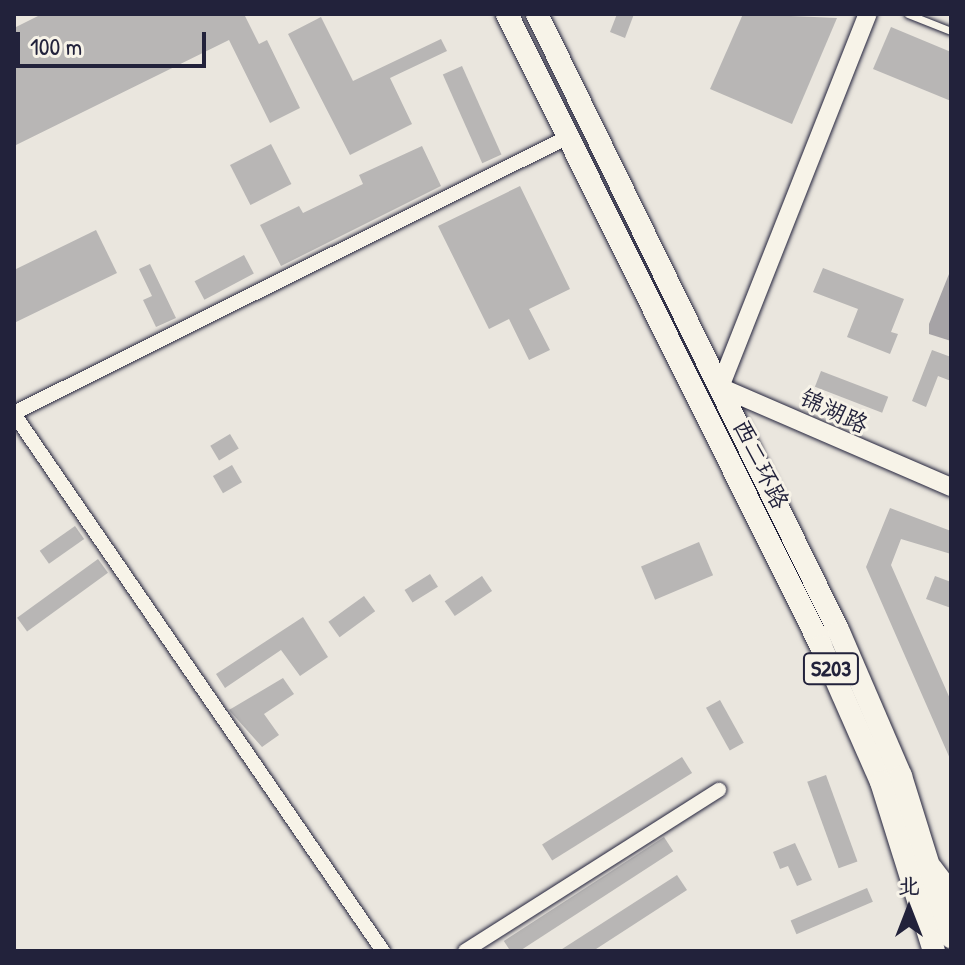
<!DOCTYPE html>
<html>
<head>
<meta charset="utf-8">
<style>
  body { margin:0 }
  #map { position:relative; width:965px; height:965px; overflow:hidden; background:#eae6de; font-family:"Patrick Hand","LXGW WenKai TC",sans-serif }
  div>[style] { position:absolute }
  [style*='--x'] { left:calc(var(--x)*1px); top:calc(var(--y)*1px); width:calc(var(--w)*1px); rotate:calc(var(--a)*1deg) }
  .water>* { inset:0; background:#a6a3a6 }
  .building>* { inset:0; background:#b8b6b5; transform-origin:0 0 }
  .roads { filter:drop-shadow(0 0 2px #22223b) drop-shadow(0 0 2px #22223b) }
  .lane>* { height:7px; margin:-3.5px; padding:0 3.5px; transform-origin:3.5px; border-radius:3.5px; background:#f7f3e8 }
  .street>* { height:14px; margin:-7px; padding:0 7px; transform-origin:7px; border-radius:7px; background:#f7f3e8 }
  .secondary>* { height:18px; margin:-9px; padding:0 9px; transform-origin:9px; border-radius:9px; background:#f7f3e8 }
  .primary>* { height:22px; margin:-11px; padding:0 11px; transform-origin:11px; border-radius:11px; background:#f7f3e8 }
  span { translate:-50% -50%; white-space:nowrap; text-align:center; line-height:1.15; -webkit-text-stroke:6px #f7f3e8; paint-order:stroke }
  .shield-label span { padding:2px 6px; background:#f7f3e8; border:2px solid; border-radius:6px; -webkit-text-stroke-width:0 }
  .shield-label { font-size:22px; color:#22223b; font-weight:700 }
  .street-label { font-size:24px; color:#22223b }
  .frame { position:absolute; inset:0; border:16px solid #22223b; pointer-events:none }
  .north { position:absolute; left:869px; top:869px; width:80px; height:80px; -webkit-text-stroke:6px #f7f3e8; paint-order:stroke; rotate:0deg; font-size:22px; font-weight:700; line-height:32px; text-align:center; color:#22223b }
  .north::after { content:''; display:block; margin:auto; width:28px; height:36px; background:#22223b; clip-path:polygon(50% 0,100% 100%,50% 72%,0 100%) }
  .scale { position:absolute; left:16px; top:32px; width:190px; height:36px; box-sizing:border-box; border:4px solid #22223b; border-top:0; padding-left:10px; font-size:24px; line-height:28px; white-space:nowrap; color:#22223b; -webkit-text-stroke:6px #f7f3e8; paint-order:stroke }
</style>
</head>
<body>
<div id="map">
  <div class="water">
    <i style="clip-path:polygon(951px 269px,951px 341px,929px 334px,929px 324px)"></i>
  </div>
  <div class="building">
    <i style="clip-path:polygon(42px 14px,244px 14px,259px 44px,267px 40px,300px 108px,270px 123px,229px 40px,14px 146px,14px 28px)"></i>
    <i style="clip-path:polygon(617px 14px,634px 14px,625px 38px,610px 32px)"></i>
    <i style="clip-path:polygon(743px 14px,837px 18px,792px 124px,710px 89px)"></i>
    <i style="clip-path:polygon(321px 17px,353px 81px,441px 39px,447px 51px,390px 78px,412px 124px,350px 155px,288px 34px)"></i>
    <i style="clip-path:polygon(891px 27px,951px 52px,951px 101px,873px 69px)"></i>
    <i style="left:462px;top:66px;width:97px;height:21px;rotate:66deg"></i>
    <i style="left:271px;top:144px;width:45px;height:46px;rotate:63deg"></i>
    <i style="clip-path:polygon(422px 146px,441px 186px,281px 266px,260px 225px,299px 206px,303px 213px,363px 184px,359px 175px)"></i>
    <i style="clip-path:polygon(520px 186px,570px 289px,529px 309px,550px 350px,529px 360px,509px 319px,489px 329px,438px 226px)"></i>
    <i style="clip-path:polygon(96px 230px,117px 273px,14px 323px,14px 270px)"></i>
    <i style="left:244px;top:255px;width:21px;height:56px;rotate:62deg"></i>
    <i style="clip-path:polygon(150px 264px,176px 318px,156px 327px,143px 300px,152px 296px,139px 269px)"></i>
    <i style="clip-path:polygon(823px 268px,904px 299px,891px 332px,898px 334px,890px 354px,847px 337px,858px 309px,813px 292px)"></i>
    <i style="clip-path:polygon(932px 350px,951px 357px,951px 381px,938px 376px,926px 407px,912px 401px)"></i>
    <i style="left:821px;top:371px;width:72px;height:17px;rotate:21deg"></i>
    <i style="left:230px;top:434px;width:17px;height:23px;rotate:59deg"></i>
    <i style="left:232px;top:465px;width:20px;height:22px;rotate:60deg"></i>
    <i style="clip-path:polygon(890px 508px,951px 531px,951px 554px,901px 539px,891px 565px,951px 701px,951px 761px,866px 567px)"></i>
    <i style="left:75px;top:526px;width:16px;height:43px;rotate:55deg"></i>
    <i style="left:699px;top:542px;width:36px;height:63px;rotate:67deg"></i>
    <i style="left:98px;top:559px;width:17px;height:100px;rotate:54deg"></i>
    <i style="left:430px;top:574px;width:15px;height:30px;rotate:58deg"></i>
    <i style="left:482px;top:576px;width:18px;height:45px;rotate:56deg"></i>
    <i style="clip-path:polygon(935px 576px,951px 582px,951px 608px,926px 599px)"></i>
    <i style="left:364px;top:596px;width:19px;height:44px;rotate:54deg"></i>
    <i style="clip-path:polygon(303px 617px,328px 657px,300px 676px,281px 650px,225px 688px,216px 674px)"></i>
    <i style="clip-path:polygon(283px 678px,294px 694px,264px 714px,279px 735px,262px 747px,229px 710px)"></i>
    <i style="left:720px;top:700px;width:49px;height:16px;rotate:61deg"></i>
    <i style="left:682px;top:757px;width:19px;height:165px;rotate:58deg"></i>
    <i style="left:826px;top:775px;width:92px;height:20px;rotate:70deg"></i>
    <i style="left:664px;top:837px;width:17px;height:191px;rotate:57deg"></i>
    <i style="clip-path:polygon(795px 843px,812px 880px,797px 886px,788px 866px,780px 869px,773px 852px)"></i>
    <i style="clip-path:polygon(677px 875px,687px 890px,630px 927px,593px 951px,559px 951px)"></i>
    <i style="left:867px;top:888px;width:15px;height:83px;rotate:67deg"></i>
  </div>
  <div class="roads">
    <div class="lane">
      <i style="--x:908;--y:14;--w:46;--a:21.6"></i>
    </div>
    <div class="street">
      <i style="--x:14;--y:413;--w:619;--a:-26.48"></i>
      <i style="--x:14;--y:414;--w:652;--a:55.51"></i>
      <i style="--x:465;--y:951;--w:301;--a:-32.4"></i>
    </div>
    <div class="secondary">
      <i style="--x:720;--y:387;--w:401;--a:-68.4"></i>
      <i style="--x:720;--y:387;--w:252;--a:23.4"></i>
      <i style="--x:933;--y:867;--w:30;--a:53"></i>
    </div>
    <div class="primary">
      <i style="--x:507;--y:14;--w:706;--a:63.58"></i>
      <i style="--x:821;--y:646;--w:149;--a:66.2"></i>
      <i style="--x:881;--y:782;--w:177;--a:72.6"></i>
      <i style="--x:537;--y:14;--w:688;--a:63.96"></i>
      <i style="--x:839;--y:632;--w:157;--a:66.7"></i>
      <i style="--x:901;--y:776;--w:169;--a:72.7"></i>
    </div>
  </div>
  <div class="shield-label">
    <span style="left:831px;top:669px">S203</span>
  </div>
  <div class="street-label">
    <span style="left:834px;top:411px;rotate:25deg">锦湖路</span>
    <span style="left:761px;top:464px;rotate:64deg">西二环路</span>
  </div>
  <div class="frame"></div>
  <div class="north">北</div>
  <div class="scale">100 m</div>
</div>
</body>
</html>
